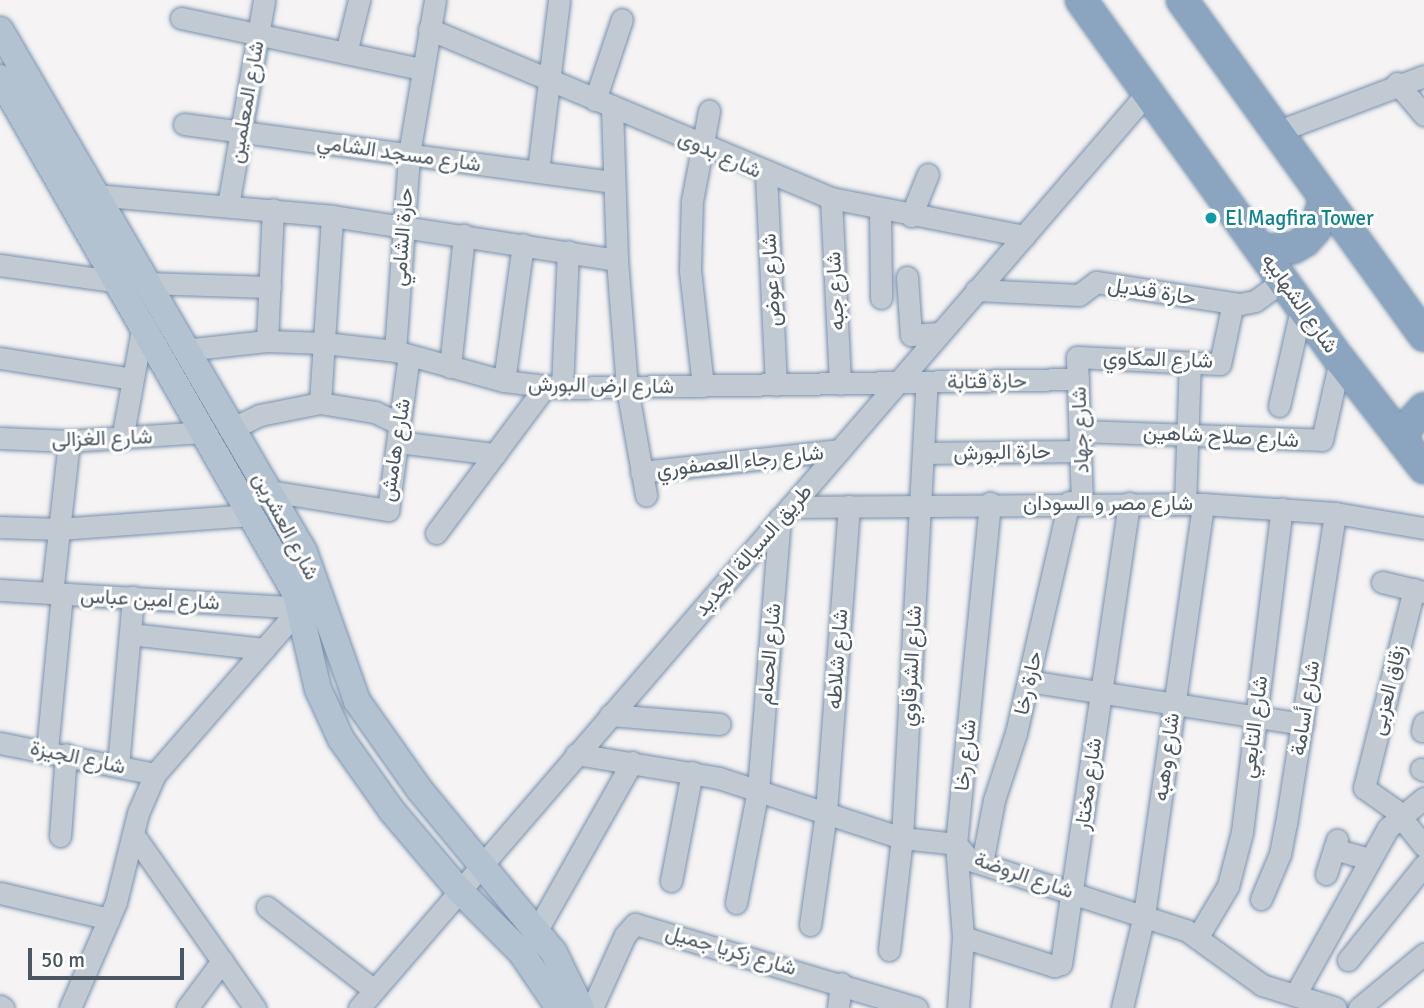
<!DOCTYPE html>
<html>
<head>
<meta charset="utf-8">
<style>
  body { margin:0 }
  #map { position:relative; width:1424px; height:1008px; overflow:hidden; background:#f5f3f3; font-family:Signika,Vazirmatn,sans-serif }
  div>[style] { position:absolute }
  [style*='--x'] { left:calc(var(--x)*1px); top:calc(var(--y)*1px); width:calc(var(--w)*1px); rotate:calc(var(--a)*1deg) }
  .roads { filter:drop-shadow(0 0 2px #7690ad) drop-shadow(0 0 2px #7690ad) }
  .minor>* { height:21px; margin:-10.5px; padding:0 10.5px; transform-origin:10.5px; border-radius:10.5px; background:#c1cad2 }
  .major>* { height:26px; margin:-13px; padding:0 13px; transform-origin:13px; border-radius:13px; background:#b3c2d1 }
  .highway>* { height:30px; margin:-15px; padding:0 15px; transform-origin:15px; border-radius:15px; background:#8ba5c1 }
  .dots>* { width:19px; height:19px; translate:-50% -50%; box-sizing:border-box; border:4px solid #fff; border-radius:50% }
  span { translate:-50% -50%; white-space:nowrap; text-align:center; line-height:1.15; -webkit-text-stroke:6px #fff; paint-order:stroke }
  .street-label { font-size:21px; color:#4a5661 }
  .culture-label { font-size:21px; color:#0d838f }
  .left { translate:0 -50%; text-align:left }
  .scale { position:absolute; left:28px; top:948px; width:156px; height:32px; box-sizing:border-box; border:4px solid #4a5661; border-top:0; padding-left:9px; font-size:21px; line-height:24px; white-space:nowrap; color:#4a5661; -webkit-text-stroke:5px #fff; paint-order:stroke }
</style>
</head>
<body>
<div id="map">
  <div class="roads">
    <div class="minor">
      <i style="--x:181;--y:18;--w:244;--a:12"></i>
      <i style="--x:429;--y:29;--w:436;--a:22.8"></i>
      <i style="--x:831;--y:198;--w:197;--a:11.1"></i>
      <i style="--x:346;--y:53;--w:55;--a:-76.2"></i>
      <i style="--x:1397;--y:83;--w:42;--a:49.8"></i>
      <i style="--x:595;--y:100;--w:85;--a:-71.6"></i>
      <i style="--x:612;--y:108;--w:152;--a:88.1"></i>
      <i style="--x:617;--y:260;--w:128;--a:85.5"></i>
      <i style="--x:627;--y:388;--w:109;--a:79.9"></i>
      <i style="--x:184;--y:124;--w:434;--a:7.7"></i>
      <i style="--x:1276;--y:132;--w:158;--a:-20.7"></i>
      <i style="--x:538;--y:171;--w:172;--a:-83"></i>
      <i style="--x:766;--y:174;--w:211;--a:87.3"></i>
      <i style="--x:94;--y:195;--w:239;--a:5"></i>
      <i style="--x:332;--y:216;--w:288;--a:8.8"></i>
      <i style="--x:831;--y:198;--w:186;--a:87.2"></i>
      <i style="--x:228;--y:205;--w:208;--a:-80"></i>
      <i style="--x:880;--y:210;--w:88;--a:89.3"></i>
      <i style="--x:911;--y:216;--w:45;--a:-68"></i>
      <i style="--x:0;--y:265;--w:120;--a:8.1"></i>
      <i style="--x:907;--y:277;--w:58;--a:86.1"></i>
      <i style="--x:911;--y:335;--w:29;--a:-4"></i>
      <i style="--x:145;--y:283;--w:125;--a:1.8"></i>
      <i style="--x:976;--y:290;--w:103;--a:2.8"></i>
      <i style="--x:1079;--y:295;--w:21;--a:-37"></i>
      <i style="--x:1096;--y:282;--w:146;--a:8.7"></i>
      <i style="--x:1240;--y:304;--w:15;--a:-11"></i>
      <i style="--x:1255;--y:301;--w:36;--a:-36"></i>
      <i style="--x:267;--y:341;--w:132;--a:-87.4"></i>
      <i style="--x:184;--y:350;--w:83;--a:-6.2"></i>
      <i style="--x:267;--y:341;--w:57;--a:2"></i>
      <i style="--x:324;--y:343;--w:71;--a:6.4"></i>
      <i style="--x:395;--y:351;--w:113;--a:15.4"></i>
      <i style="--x:504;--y:381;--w:58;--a:6.9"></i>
      <i style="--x:562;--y:388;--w:516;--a:-1"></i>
      <i style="--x:395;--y:351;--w:197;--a:-85.9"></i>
      <i style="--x:409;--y:154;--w:156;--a:-80.4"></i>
      <i style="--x:0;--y:358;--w:134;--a:9"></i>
      <i style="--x:450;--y:367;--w:133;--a:-83.9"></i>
      <i style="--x:504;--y:381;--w:138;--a:-82.1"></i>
      <i style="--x:703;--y:386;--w:116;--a:-96.4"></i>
      <i style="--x:690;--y:271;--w:70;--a:-88.4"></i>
      <i style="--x:692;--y:201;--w:92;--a:-79.3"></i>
      <i style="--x:562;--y:388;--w:137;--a:-87.5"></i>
      <i style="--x:320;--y:403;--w:187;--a:-86.3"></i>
      <i style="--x:1279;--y:406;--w:104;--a:-77.2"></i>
      <i style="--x:231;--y:429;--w:32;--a:-26"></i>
      <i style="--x:260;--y:415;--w:61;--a:-11.3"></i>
      <i style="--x:320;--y:403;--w:56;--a:9.3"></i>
      <i style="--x:375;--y:412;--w:28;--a:26"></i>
      <i style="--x:1080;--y:431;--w:242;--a:2.1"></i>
      <i style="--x:1322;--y:440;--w:82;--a:-77.3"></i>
      <i style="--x:0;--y:438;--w:69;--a:2.5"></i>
      <i style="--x:69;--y:441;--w:134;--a:-3.8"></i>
      <i style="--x:122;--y:439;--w:116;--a:-79.6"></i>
      <i style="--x:398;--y:442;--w:98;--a:7.1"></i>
      <i style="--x:923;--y:453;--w:157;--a:-0.7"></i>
      <i style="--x:641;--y:472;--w:199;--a:-6.3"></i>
      <i style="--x:269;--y:491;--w:121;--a:9.1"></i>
      <i style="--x:388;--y:510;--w:156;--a:-82.3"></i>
      <i style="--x:1082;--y:502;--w:145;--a:-92"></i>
      <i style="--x:1077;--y:357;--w:143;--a:2.8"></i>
      <i style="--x:1220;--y:364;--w:62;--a:-78"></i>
      <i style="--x:1185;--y:504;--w:142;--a:-88"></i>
      <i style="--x:790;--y:507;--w:413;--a:-0.4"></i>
      <i style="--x:1203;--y:504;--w:132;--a:3.9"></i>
      <i style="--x:1335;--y:513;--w:90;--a:9.6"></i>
      <i style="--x:0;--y:527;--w:59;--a:1.9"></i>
      <i style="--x:59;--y:529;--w:192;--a:-4.2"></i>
      <i style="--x:436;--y:533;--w:182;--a:-53.3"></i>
      <i style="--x:1382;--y:582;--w:43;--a:13.4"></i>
      <i style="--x:1414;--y:589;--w:205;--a:104.1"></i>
      <i style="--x:1364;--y:788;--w:38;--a:35"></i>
      <i style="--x:1395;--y:810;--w:46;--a:51.1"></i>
      <i style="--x:0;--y:590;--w:301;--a:3.4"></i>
      <i style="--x:52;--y:593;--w:153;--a:-83.6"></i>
      <i style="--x:130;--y:634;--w:135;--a:6.4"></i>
      <i style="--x:1028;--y:681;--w:278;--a:8.9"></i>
      <i style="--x:610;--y:715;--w:110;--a:4.7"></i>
      <i style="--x:1422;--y:731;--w:8;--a:-76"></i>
      <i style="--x:0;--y:743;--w:158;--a:11.3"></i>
      <i style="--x:47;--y:750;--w:157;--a:-84.5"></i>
      <i style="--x:576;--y:754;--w:145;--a:9.5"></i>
      <i style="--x:719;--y:778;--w:193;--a:18.2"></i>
      <i style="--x:902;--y:838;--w:54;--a:6.3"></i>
      <i style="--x:956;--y:844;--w:21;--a:49"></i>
      <i style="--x:970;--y:860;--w:227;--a:18"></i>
      <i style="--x:1186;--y:930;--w:94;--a:35.9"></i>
      <i style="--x:1262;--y:985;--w:77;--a:17.3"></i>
      <i style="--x:118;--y:766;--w:170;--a:-84.9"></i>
      <i style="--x:1421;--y:769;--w:3;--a:18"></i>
      <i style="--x:133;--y:834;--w:213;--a:55"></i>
      <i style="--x:60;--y:836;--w:82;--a:-85.8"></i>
      <i style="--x:1334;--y:849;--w:37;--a:16"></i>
      <i style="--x:982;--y:863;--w:64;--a:-79.2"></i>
      <i style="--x:994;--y:800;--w:71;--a:-71.8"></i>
      <i style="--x:1016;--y:733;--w:237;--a:-77.1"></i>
      <i style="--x:1326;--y:874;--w:36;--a:-72"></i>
      <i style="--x:671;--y:881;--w:111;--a:-79.1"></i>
      <i style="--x:0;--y:893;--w:112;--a:13.4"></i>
      <i style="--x:1261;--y:899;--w:49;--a:-67.1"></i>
      <i style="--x:1280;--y:854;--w:31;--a:-79"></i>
      <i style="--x:1286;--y:824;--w:315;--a:-81"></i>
      <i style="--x:736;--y:903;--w:115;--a:-79"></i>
      <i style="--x:758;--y:790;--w:273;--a:-85.4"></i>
      <i style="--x:267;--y:907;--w:135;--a:37.8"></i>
      <i style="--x:810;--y:925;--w:114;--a:-81.9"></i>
      <i style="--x:826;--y:812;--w:307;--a:-85.7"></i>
      <i style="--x:537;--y:930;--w:193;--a:-60.5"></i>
      <i style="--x:963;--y:937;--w:96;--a:17.7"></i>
      <i style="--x:1054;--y:966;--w:7;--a:-16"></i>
      <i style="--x:1061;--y:964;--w:466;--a:-81.6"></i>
      <i style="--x:1197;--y:938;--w:61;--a:-59.2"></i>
      <i style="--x:1228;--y:886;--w:56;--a:-75.5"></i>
      <i style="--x:1242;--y:832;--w:326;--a:-83"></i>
      <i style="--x:889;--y:950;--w:113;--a:-83.4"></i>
      <i style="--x:902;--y:838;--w:457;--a:-86.9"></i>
      <i style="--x:1348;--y:960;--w:122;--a:-51.3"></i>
      <i style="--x:1295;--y:995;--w:191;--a:-60.9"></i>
      <i style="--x:1388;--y:828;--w:47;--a:-39.8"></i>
      <i style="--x:0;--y:1006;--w:4;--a:34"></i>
      <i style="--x:70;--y:1008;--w:116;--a:-66.5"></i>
      <i style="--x:116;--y:902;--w:92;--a:-76.1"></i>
      <i style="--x:138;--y:813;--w:43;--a:-66.4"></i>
      <i style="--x:155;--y:774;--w:220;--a:-48.9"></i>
      <i style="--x:187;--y:1008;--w:59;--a:-53.3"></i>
      <i style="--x:359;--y:1008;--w:1208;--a:-49.26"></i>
      <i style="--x:592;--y:1008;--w:80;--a:-65.7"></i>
      <i style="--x:625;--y:935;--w:15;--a:-48"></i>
      <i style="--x:635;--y:924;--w:294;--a:16.6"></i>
      <i style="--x:838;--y:1008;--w:25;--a:-83"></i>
      <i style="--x:958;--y:1008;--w:71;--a:-86"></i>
      <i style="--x:963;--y:937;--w:93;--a:-94.3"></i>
      <i style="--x:956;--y:844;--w:343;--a:-84.3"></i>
      <i style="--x:1122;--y:1008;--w:96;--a:-76.7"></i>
      <i style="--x:1144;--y:915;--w:415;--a:-81.8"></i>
      <i style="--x:1359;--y:1008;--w:85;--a:-39.7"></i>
    </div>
    <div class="major">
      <i style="--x:0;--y:30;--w:604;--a:59.78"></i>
      <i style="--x:304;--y:552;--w:158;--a:70.4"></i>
      <i style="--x:357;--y:701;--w:108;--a:54.8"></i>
      <i style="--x:419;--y:789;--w:212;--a:50.5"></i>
      <i style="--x:554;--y:953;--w:61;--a:63.9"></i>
      <i style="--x:0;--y:78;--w:595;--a:60.16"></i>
      <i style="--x:296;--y:594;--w:98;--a:77"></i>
      <i style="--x:318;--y:689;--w:55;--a:65.3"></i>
      <i style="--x:341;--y:739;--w:88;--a:54.7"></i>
      <i style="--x:392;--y:811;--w:104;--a:49.7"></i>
      <i style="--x:459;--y:890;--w:88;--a:45"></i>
      <i style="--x:521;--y:952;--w:68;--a:55.8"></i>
    </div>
    <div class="highway">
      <i style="--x:1081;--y:0;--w:443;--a:54.3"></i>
      <i style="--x:1340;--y:360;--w:137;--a:52.1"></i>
      <i style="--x:1182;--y:0;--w:414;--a:54.2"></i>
      <i style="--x:1264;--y:250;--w:29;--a:-4"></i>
      <i style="--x:1293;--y:248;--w:14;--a:-30"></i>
      <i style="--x:1305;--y:241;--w:15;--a:-48"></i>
      <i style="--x:1315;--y:230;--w:30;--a:-73"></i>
      <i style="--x:1403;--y:441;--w:15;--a:-74"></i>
      <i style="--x:1407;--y:427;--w:25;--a:-48"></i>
    </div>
  </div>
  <div class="dots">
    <i style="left:1211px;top:218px;background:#0f9aa8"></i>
  </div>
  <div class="street-label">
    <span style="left:246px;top:102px;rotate:-80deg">شارع المعلمين</span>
    <span style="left:399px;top:153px;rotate:8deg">شارع مسجد الشامي</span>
    <span style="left:720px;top:154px;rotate:24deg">شارع بدوى</span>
    <span style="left:402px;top:237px;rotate:-86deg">حارة الشامي</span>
    <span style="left:771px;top:280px;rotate:-93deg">شارع عوض</span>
    <span style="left:835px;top:291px;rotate:-93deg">شارع جبه</span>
    <span style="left:1152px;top:291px;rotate:9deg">حارة قنديل</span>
    <span style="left:1300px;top:303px;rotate:55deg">شارع الشهابيه</span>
    <span style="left:1158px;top:359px;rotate:2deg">شارع المكاوي</span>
    <span style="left:987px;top:381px;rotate:-1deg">حارة قتابة</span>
    <span style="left:601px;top:385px;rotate:1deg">شارع ارض البورش</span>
    <span style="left:1080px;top:430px;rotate:-92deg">شارع جهاد</span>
    <span style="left:1221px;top:436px;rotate:3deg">شارع صلاح شاهين</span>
    <span style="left:102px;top:438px;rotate:-2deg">شارع الغزالى</span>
    <span style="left:395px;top:450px;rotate:-81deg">شارع هامش</span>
    <span style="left:1002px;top:452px;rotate:-1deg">حارة البورش</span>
    <span style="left:740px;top:461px;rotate:-6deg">شارع رجاء العصفوري</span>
    <span style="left:1108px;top:503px">شارع مصر و السودان</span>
    <span style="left:286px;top:526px;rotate:62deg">شارع العشرين</span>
    <span style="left:753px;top:550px;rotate:-49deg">طريق السيالة الجديد</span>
    <span style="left:150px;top:599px;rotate:3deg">شارع امين عباس</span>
    <span style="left:769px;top:654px;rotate:-85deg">شارع الحمام</span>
    <span style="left:837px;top:659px;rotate:-86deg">شارع شلاطه</span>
    <span style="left:911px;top:666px;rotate:-87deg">شارع الشرقاوي</span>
    <span style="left:1028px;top:683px;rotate:-77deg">حارة رخا</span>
    <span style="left:1388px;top:690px;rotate:-76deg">زقاق العزبى</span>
    <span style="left:1305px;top:708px;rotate:-81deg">شارع أسامة</span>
    <span style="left:1254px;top:727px;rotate:-83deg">شارع التابعي</span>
    <span style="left:965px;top:755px;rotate:-84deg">شارع رخا</span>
    <span style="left:78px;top:757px;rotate:12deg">شارع الجيزة</span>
    <span style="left:1166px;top:757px;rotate:-82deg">شارع وهبه</span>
    <span style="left:1088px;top:784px;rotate:-82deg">شارع مختار</span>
    <span style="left:1024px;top:875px;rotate:19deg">شارع الروضة</span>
    <span style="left:731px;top:950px;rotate:16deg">شارع زكريا جميل</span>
  </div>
  <div class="culture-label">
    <span class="left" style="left:1225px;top:218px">El Magfira Tower</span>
  </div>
  <div class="scale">50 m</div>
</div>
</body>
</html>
